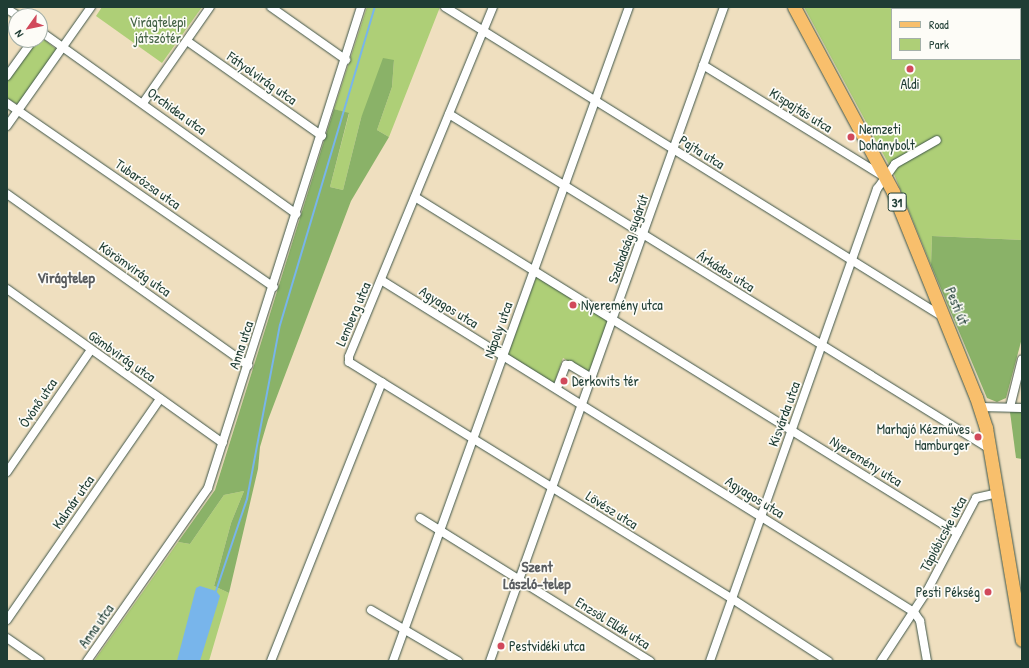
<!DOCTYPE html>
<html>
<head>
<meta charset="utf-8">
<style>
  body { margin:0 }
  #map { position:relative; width:1029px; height:668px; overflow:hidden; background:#efdfbf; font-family:"Patrick Hand",sans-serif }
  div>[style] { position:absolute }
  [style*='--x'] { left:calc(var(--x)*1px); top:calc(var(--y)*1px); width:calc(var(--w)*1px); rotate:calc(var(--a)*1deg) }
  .green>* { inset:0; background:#aecf77 }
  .forest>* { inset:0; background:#8ab268 }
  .water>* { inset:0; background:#78b5eb }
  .stream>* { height:2px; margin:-1px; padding:0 1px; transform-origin:1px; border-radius:1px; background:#78b5eb }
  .roads { filter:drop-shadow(0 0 1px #3e5549) drop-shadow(0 0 1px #3e5549) }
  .street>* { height:8px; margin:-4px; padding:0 4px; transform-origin:4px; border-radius:4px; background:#fff }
  .primary>* { height:13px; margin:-6.5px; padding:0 6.5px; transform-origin:6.5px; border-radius:6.5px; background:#f8bf6c }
  .dots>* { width:11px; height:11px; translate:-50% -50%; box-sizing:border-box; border:2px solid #fdfcf7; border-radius:50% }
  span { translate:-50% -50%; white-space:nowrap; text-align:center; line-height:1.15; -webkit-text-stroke:3.5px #fdfcf7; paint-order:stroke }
  .shield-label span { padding:1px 3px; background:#fdfcf7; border:1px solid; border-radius:3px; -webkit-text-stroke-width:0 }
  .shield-label { font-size:13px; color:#1f3d34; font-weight:700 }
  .park-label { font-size:14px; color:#436245 }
  .street-label { font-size:14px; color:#1f3d34 }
  .poi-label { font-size:14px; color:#1f3d34 }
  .left { translate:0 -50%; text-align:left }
  .right { translate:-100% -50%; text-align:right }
  .neighbourhood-label { font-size:15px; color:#5a5d60; font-weight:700 }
  .frame { position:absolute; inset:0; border:8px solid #1f3d34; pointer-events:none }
  .legend { position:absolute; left:891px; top:8px; width:130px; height:52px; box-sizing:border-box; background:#fdfcf7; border:1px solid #a4b0a9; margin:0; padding:5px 7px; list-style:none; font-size:12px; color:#1f3d34 }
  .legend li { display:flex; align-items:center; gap:8px; height:20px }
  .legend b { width:20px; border:1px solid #a4b0a9 }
  .north { position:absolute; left:8px; top:8px; width:40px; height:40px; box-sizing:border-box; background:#fdfcf7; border:1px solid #a4b0a9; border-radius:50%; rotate:237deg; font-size:11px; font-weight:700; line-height:16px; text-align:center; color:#1f3d34 }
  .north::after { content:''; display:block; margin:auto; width:14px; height:18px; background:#d1495b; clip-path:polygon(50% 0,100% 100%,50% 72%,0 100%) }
</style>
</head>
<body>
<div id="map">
  <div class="green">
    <i style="clip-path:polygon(102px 7px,202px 7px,162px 63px,96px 16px)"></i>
    <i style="clip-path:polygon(367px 7px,440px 7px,389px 137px,377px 130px,392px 87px,394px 60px,361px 118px,343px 190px,330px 187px,349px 114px,334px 109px)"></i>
    <i style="clip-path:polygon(evenodd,804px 7px,1022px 7px,1022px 240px,932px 236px,931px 265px,894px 174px,804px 7px,892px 9px,1020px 9px,1020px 59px,892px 59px,892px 9px)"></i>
    <i style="clip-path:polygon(40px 36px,57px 50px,19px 104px,15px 103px,7px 98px,7px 79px,35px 40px,40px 40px)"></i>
    <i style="clip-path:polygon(537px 275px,606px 318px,608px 325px,590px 373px,563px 358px,554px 384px,507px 357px)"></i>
    <i style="clip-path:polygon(244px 491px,231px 523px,214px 586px,229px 593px,209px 661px,94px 661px,178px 542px,190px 544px,224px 495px)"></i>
  </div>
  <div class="forest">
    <i style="clip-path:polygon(383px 58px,394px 60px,392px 87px,377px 130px,389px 137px,351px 201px,268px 420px,260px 447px,258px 469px,229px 593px,214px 586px,231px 523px,244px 491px,224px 495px,190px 544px,178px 542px,215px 490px,334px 109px,349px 113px,330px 187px,343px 190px,361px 118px)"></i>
    <i style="clip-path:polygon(932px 236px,1022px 240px,1022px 338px,1006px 398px,997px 402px,987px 398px,931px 265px)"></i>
    <i style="clip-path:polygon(1010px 412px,1022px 412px,1022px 459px,1016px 458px)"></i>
  </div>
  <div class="water">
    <i style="clip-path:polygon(200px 586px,216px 591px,220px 596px,200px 661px,177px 661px,196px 588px)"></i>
  </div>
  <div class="stream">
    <i style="--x:216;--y:591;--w:97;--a:-71.4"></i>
    <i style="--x:247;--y:499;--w:177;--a:-79.3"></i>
    <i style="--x:280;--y:325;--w:332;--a:-73.4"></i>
  </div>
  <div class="roads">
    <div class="street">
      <i style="--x:271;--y:7;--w:92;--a:35.2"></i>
      <i style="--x:445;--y:7;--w:587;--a:31.9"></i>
      <i style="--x:493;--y:7;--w:378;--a:112.4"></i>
      <i style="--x:349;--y:357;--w:5;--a:90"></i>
      <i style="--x:349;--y:362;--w:449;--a:31.7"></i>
      <i style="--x:731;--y:598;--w:116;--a:33"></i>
      <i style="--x:7;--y:9;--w:13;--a:32"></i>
      <i style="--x:40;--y:31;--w:315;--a:35.5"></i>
      <i style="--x:187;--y:41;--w:165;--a:35.1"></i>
      <i style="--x:703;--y:65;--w:211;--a:31.7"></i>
      <i style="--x:7;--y:76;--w:44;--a:-54.2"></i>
      <i style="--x:7;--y:103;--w:324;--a:34.6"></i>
      <i style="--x:143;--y:103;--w:117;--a:-55.1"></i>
      <i style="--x:449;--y:114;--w:636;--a:31.77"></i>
      <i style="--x:7;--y:126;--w:146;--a:-54.8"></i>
      <i style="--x:7;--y:194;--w:296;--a:35.4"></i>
      <i style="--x:415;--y:197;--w:638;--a:31.8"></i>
      <i style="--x:381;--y:280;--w:628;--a:31.92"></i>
      <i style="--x:914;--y:612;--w:11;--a:56"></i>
      <i style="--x:920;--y:621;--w:41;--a:80.1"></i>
      <i style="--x:7;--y:289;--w:265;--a:35.5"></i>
      <i style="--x:557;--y:388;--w:25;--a:-69"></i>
      <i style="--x:566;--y:365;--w:4;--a:0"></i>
      <i style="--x:570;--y:365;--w:26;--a:31"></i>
      <i style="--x:980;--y:407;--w:42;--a:1.4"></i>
      <i style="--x:1010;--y:407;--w:49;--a:-76"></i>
      <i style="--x:7;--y:472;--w:148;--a:-55.5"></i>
      <i style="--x:420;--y:518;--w:271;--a:31.9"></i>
      <i style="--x:371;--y:610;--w:101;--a:30.4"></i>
      <i style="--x:7;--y:620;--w:269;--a:-55.3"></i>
      <i style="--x:7;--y:638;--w:40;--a:34.9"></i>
      <i style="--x:87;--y:661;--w:211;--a:-55"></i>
      <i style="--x:208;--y:488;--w:505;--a:-72.35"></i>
      <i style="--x:271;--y:661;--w:300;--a:-68.3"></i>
      <i style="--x:393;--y:661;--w:695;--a:-70.16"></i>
      <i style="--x:490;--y:661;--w:695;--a:-70.31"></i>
      <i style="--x:710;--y:661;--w:501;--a:-70.52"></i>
      <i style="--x:877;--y:189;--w:31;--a:-54"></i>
      <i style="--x:895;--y:164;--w:48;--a:-29.7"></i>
      <i style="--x:881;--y:661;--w:84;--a:-56.7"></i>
      <i style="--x:927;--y:591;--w:105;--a:-62.2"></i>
      <i style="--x:976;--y:498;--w:22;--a:-13"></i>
    </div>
    <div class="primary">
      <i style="--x:794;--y:7;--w:210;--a:61.8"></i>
      <i style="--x:893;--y:192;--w:221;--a:68"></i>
      <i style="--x:976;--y:397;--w:33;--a:72"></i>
      <i style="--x:986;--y:428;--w:215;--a:80.4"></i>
    </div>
  </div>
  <div class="dots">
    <i style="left:910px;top:69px;background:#d1495b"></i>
    <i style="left:851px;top:137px;background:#d1495b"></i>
    <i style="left:573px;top:305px;background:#d1495b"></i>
    <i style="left:564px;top:381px;background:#d1495b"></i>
    <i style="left:978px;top:437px;background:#d1495b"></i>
    <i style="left:988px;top:592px;background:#d1495b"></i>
    <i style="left:501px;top:646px;background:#d1495b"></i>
  </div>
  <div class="shield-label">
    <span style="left:897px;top:202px">31</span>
  </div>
  <div class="park-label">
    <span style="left:158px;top:30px">Virágtelepi<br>játszótér</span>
  </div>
  <div class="street-label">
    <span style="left:262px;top:78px;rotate:35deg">Fátyolvirág utca</span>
    <span style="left:801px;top:110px;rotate:32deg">Kispajtás utca</span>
    <span style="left:177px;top:111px;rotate:36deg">Orchidea utca</span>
    <span style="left:702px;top:152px;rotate:32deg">Pajta utca</span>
    <span style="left:148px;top:184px;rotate:35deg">Tubarózsa utca</span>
    <span style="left:628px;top:239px;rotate:-70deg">Szabadság sugárút</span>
    <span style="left:135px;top:269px;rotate:35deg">Körömvirág utca</span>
    <span style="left:726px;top:271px;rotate:32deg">Árkádos utca</span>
    <span style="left:957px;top:306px;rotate:68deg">Pesti út</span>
    <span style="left:449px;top:307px;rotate:32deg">Agyagos utca</span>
    <span style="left:353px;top:314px;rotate:-67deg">Lemberg utca</span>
    <span style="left:498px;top:330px;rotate:-70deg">Nápoly utca</span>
    <span style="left:241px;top:345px;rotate:-72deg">Anna utca</span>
    <span style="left:122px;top:356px;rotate:35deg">Gömbvirág utca</span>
    <span style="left:38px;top:403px;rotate:-56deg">Óvónő utca</span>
    <span style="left:784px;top:414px;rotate:-70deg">Kisvárda utca</span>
    <span style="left:866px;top:461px;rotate:32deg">Nyeremény utca</span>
    <span style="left:755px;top:497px;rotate:32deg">Agyagos utca</span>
    <span style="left:73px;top:502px;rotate:-55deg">Kalmár utca</span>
    <span style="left:612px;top:510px;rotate:32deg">Lövész utca</span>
    <span style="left:943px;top:534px;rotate:-62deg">Tápióbicske utca</span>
    <span style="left:613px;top:623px;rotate:32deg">Enzsöl Ellák utca</span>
    <span style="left:96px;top:626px;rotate:-55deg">Anna utca</span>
  </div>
  <div class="poi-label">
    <span style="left:910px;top:84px">Aldi</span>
    <span class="left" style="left:859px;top:137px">Nemzeti<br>Dohánybolt</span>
    <span class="left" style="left:581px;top:305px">Nyeremény utca</span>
    <span class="left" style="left:572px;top:381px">Derkovits tér</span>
    <span class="right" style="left:970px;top:437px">Marhajó Kézműves<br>Hamburger</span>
    <span class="right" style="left:980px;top:592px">Pesti Pékség</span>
    <span class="left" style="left:509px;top:646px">Pestvidéki utca</span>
  </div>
  <div class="neighbourhood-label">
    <span style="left:66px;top:278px">Virágtelep</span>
    <span style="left:537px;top:575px">Szent<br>László-telep</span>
  </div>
  <div class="frame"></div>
  <ul class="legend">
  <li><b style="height:5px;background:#f8bf6c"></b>Road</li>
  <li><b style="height:11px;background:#aecf77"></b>Park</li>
  </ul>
  <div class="north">N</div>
</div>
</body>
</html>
